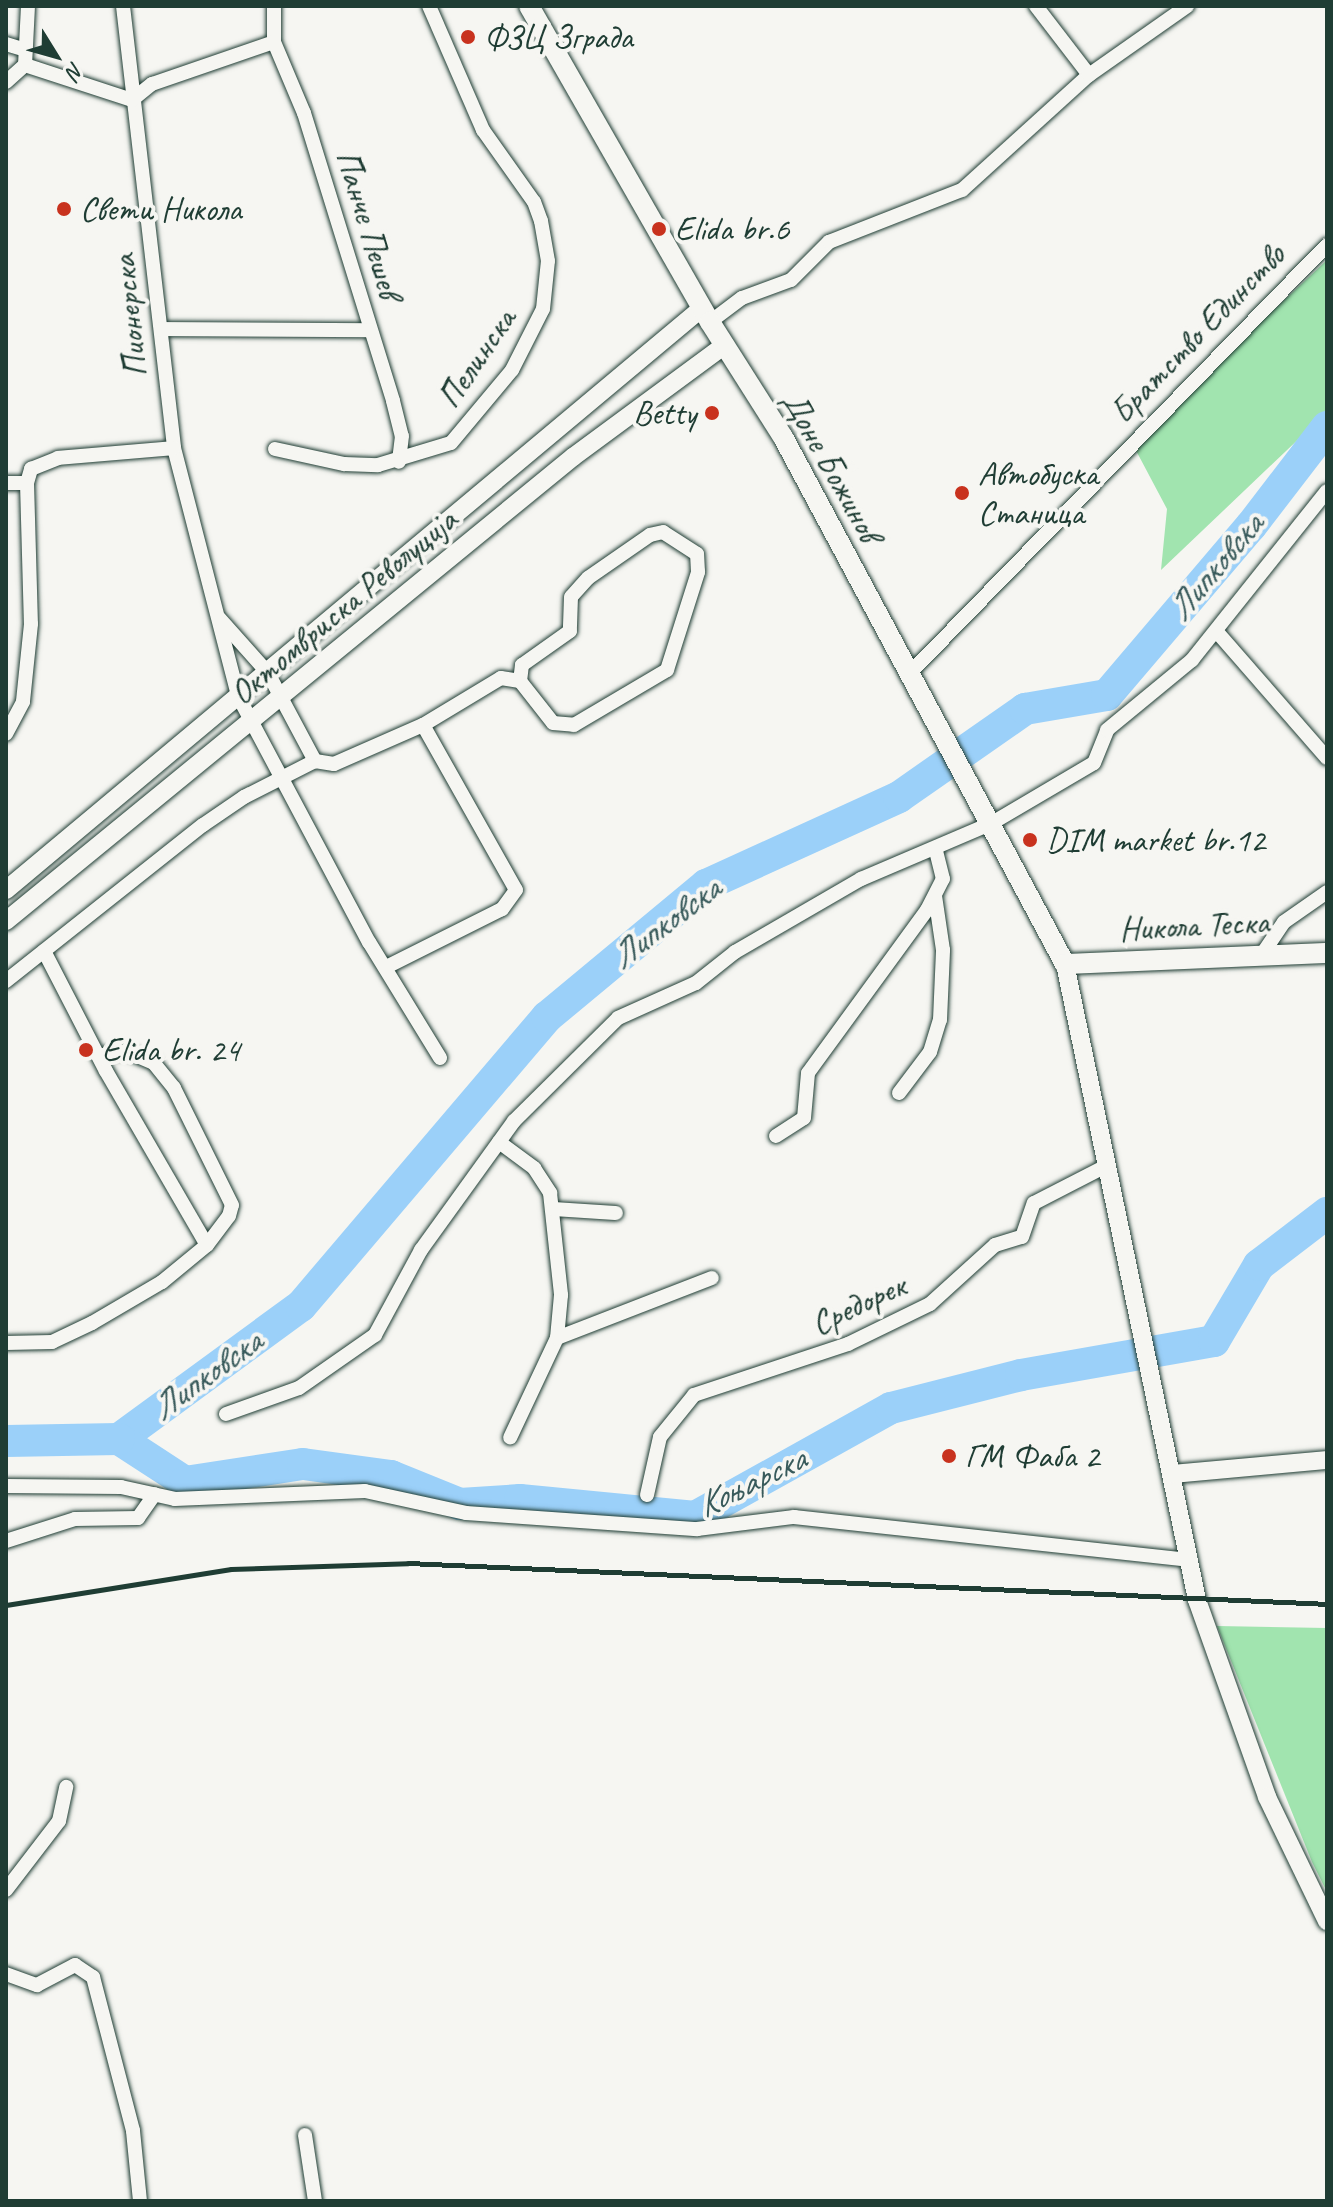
<!DOCTYPE html>
<html>
<head>
<meta charset="utf-8">
<style>
  body { margin:0 }
  #map { position:relative; width:1333px; height:2207px; overflow:hidden; background:#f6f6f2; font-family:Caveat,sans-serif }
  div>[style] { position:absolute }
  [style*='--x'] { left:calc(var(--x)*1px); top:calc(var(--y)*1px); width:calc(var(--w)*1px); rotate:calc(var(--a)*1deg) }
  .green>* { inset:0; background:#a1e4af }
  .river>* { height:32px; margin:-16px; padding:0 16px; transform-origin:16px; border-radius:16px; background:#9bd0f9 }
  .roads { filter:drop-shadow(0 0 2px #1f3d34) drop-shadow(0 0 2px #1f3d34) }
  .minor>* { height:14px; margin:-7px; padding:0 7px; transform-origin:7px; border-radius:7px; background:#f6f6f2 }
  .tertiary>* { height:18px; margin:-9px; padding:0 9px; transform-origin:9px; border-radius:9px; background:#f6f6f2 }
  .secondary>* { height:20px; margin:-10px; padding:0 10px; transform-origin:10px; border-radius:10px; background:#f6f6f2 }
  .rail>* { height:5px; margin:-2.5px; padding:0 2.5px; transform-origin:2.5px; border-radius:2.5px; background:#1f3d34 }
  .dots>* { width:22px; height:22px; translate:-50% -50%; box-sizing:border-box; border:4px solid #f6f6f2; border-radius:50% }
  span { translate:-50% -50%; white-space:nowrap; text-align:center; line-height:1.15; -webkit-text-stroke:8px #f6f6f2; paint-order:stroke }
  .poi-label { font-size:34px; color:#1f3d34 }
  .left { translate:0 -50%; text-align:left }
  .right { translate:-100% -50%; text-align:right }
  .street-label { font-size:34px; color:#1f3d34 }
  .water-label { font-size:36px; color:#385a5b; font-style:italic }
  .frame { position:absolute; inset:0; border:8px solid #1f3d34; pointer-events:none }
  .north { position:absolute; left:16px; top:16px; width:80px; height:80px; -webkit-text-stroke:6px #f6f6f2; paint-order:stroke; rotate:127deg; font-size:22px; font-weight:700; line-height:32px; text-align:center; color:#1f3d34 }
  .north::after { content:''; display:block; margin:auto; width:28px; height:36px; background:#1f3d34; clip-path:polygon(50% 0,100% 100%,50% 72%,0 100%) }
</style>
</head>
<body>
<div id="map">
  <div class="green">
    <i style="clip-path:polygon(1327px 260px,1327px 412px,1161px 570px,1167px 509px,1132px 443px)"></i>
    <i style="clip-path:polygon(1217px 1626px,1327px 1628px,1327px 1892px,1312px 1862px)"></i>
  </div>
  <div class="river">
    <i style="--x:119;--y:1439;--w:225;--a:-36.2"></i>
    <i style="--x:301;--y:1306;--w:380;--a:-49.6"></i>
    <i style="--x:547;--y:1017;--w:207;--a:-39.7"></i>
    <i style="--x:706;--y:885;--w:212;--a:-24.5"></i>
    <i style="--x:899;--y:797;--w:154;--a:-34.9"></i>
    <i style="--x:1025;--y:709;--w:83;--a:-9.7"></i>
    <i style="--x:1107;--y:695;--w:222;--a:-49.6"></i>
    <i style="--x:1251;--y:526;--w:125;--a:-52.5"></i>
    <i style="--x:119;--y:1439;--w:79;--a:33.1"></i>
    <i style="--x:185;--y:1482;--w:119;--a:-8.7"></i>
    <i style="--x:303;--y:1464;--w:89;--a:7.8"></i>
    <i style="--x:391;--y:1476;--w:74;--a:22.1"></i>
    <i style="--x:460;--y:1504;--w:60;--a:-3.8"></i>
    <i style="--x:520;--y:1500;--w:176;--a:5.5"></i>
    <i style="--x:695;--y:1517;--w:224;--a:-29.1"></i>
    <i style="--x:891;--y:1408;--w:134;--a:-14.2"></i>
    <i style="--x:1021;--y:1375;--w:196;--a:-10"></i>
    <i style="--x:1214;--y:1341;--w:88;--a:-59.4"></i>
    <i style="--x:1259;--y:1265;--w:86;--a:-37.4"></i>
    <i style="--x:6;--y:1441;--w:113;--a:-1"></i>
  </div>
  <div class="roads">
    <div class="minor">
      <i style="--x:28;--y:6;--w:59;--a:92.9"></i>
      <i style="--x:25;--y:65;--w:113;--a:18.1"></i>
      <i style="--x:123;--y:6;--w:445;--a:83.4"></i>
      <i style="--x:174;--y:448;--w:256;--a:75.5"></i>
      <i style="--x:238;--y:696;--w:279;--a:62"></i>
      <i style="--x:369;--y:942;--w:136;--a:58.5"></i>
      <i style="--x:274;--y:6;--w:36;--a:90"></i>
      <i style="--x:274;--y:42;--w:77;--a:67.1"></i>
      <i style="--x:304;--y:113;--w:301;--a:72.8"></i>
      <i style="--x:393;--y:401;--w:36;--a:76"></i>
      <i style="--x:402;--y:436;--w:26;--a:97"></i>
      <i style="--x:1036;--y:6;--w:87;--a:52.5"></i>
      <i style="--x:6;--y:44;--w:21;--a:17"></i>
      <i style="--x:6;--y:82;--w:25;--a:-42"></i>
      <i style="--x:132;--y:100;--w:26;--a:-39"></i>
      <i style="--x:152;--y:84;--w:129;--a:-19"></i>
      <i style="--x:710;--y:322;--w:40;--a:-37"></i>
      <i style="--x:742;--y:298;--w:52;--a:-20.2"></i>
      <i style="--x:791;--y:280;--w:54;--a:-45"></i>
      <i style="--x:829;--y:242;--w:143;--a:-21.4"></i>
      <i style="--x:962;--y:190;--w:171;--a:-42.2"></i>
      <i style="--x:1089;--y:75;--w:120;--a:-35.1"></i>
      <i style="--x:161;--y:329;--w:208;--a:0.3"></i>
      <i style="--x:275;--y:449;--w:71;--a:12.3"></i>
      <i style="--x:344;--y:464;--w:34;--a:2"></i>
      <i style="--x:378;--y:465;--w:76;--a:-16.8"></i>
      <i style="--x:451;--y:443;--w:95;--a:-50.1"></i>
      <i style="--x:512;--y:370;--w:68;--a:-63.1"></i>
      <i style="--x:543;--y:309;--w:48;--a:-84.1"></i>
      <i style="--x:548;--y:261;--w:41;--a:-99.9"></i>
      <i style="--x:541;--y:221;--w:20;--a:-110"></i>
      <i style="--x:534;--y:202;--w:88;--a:-125.3"></i>
      <i style="--x:483;--y:130;--w:135;--a:-113.5"></i>
      <i style="--x:6;--y:483;--w:21;--a:0"></i>
      <i style="--x:27;--y:483;--w:141;--a:88.4"></i>
      <i style="--x:31;--y:624;--w:78;--a:95.9"></i>
      <i style="--x:23;--y:702;--w:36;--a:118"></i>
      <i style="--x:27;--y:483;--w:15;--a:-74"></i>
      <i style="--x:31;--y:469;--w:29;--a:-22"></i>
      <i style="--x:58;--y:458;--w:116;--a:-4.9"></i>
      <i style="--x:219;--y:618;--w:74;--a:48.3"></i>
      <i style="--x:268;--y:673;--w:100;--a:61.9"></i>
      <i style="--x:315;--y:761;--w:19;--a:9"></i>
      <i style="--x:334;--y:764;--w:97;--a:-23.7"></i>
      <i style="--x:423;--y:725;--w:189;--a:60.6"></i>
      <i style="--x:516;--y:890;--w:24;--a:126"></i>
      <i style="--x:502;--y:909;--w:130;--a:153.4"></i>
      <i style="--x:1217;--y:632;--w:167;--a:48.9"></i>
      <i style="--x:911;--y:672;--w:596;--a:-45.75"></i>
      <i style="--x:423;--y:725;--w:91;--a:-31.1"></i>
      <i style="--x:501;--y:678;--w:19;--a:9"></i>
      <i style="--x:520;--y:681;--w:53;--a:51.8"></i>
      <i style="--x:553;--y:723;--w:21;--a:5"></i>
      <i style="--x:574;--y:725;--w:108;--a:-30.6"></i>
      <i style="--x:667;--y:670;--w:103;--a:-72.4"></i>
      <i style="--x:698;--y:572;--w:18;--a:-93"></i>
      <i style="--x:697;--y:554;--w:40;--a:-147.1"></i>
      <i style="--x:663;--y:532;--w:13;--a:167"></i>
      <i style="--x:650;--y:535;--w:75;--a:145.3"></i>
      <i style="--x:588;--y:578;--w:25;--a:132"></i>
      <i style="--x:571;--y:597;--w:34;--a:92"></i>
      <i style="--x:570;--y:631;--w:59;--a:144.7"></i>
      <i style="--x:522;--y:665;--w:16;--a:97"></i>
      <i style="--x:44;--y:951;--w:135;--a:62.7"></i>
      <i style="--x:106;--y:1071;--w:201;--a:59.9"></i>
      <i style="--x:1263;--y:953;--w:37;--a:-56"></i>
      <i style="--x:1284;--y:922;--w:52;--a:-34.9"></i>
      <i style="--x:6;--y:981;--w:251;--a:-38.4"></i>
      <i style="--x:203;--y:825;--w:50;--a:-34.3"></i>
      <i style="--x:244;--y:797;--w:80;--a:-26.9"></i>
      <i style="--x:899;--y:1093;--w:51;--a:-52.9"></i>
      <i style="--x:930;--y:1052;--w:34;--a:-73"></i>
      <i style="--x:940;--y:1020;--w:70;--a:-87.5"></i>
      <i style="--x:943;--y:950;--w:55;--a:-98.4"></i>
      <i style="--x:776;--y:1136;--w:33;--a:-33"></i>
      <i style="--x:804;--y:1118;--w:45;--a:-84.9"></i>
      <i style="--x:808;--y:1073;--w:202;--a:-53.9"></i>
      <i style="--x:927;--y:910;--w:35;--a:-63"></i>
      <i style="--x:943;--y:879;--w:30;--a:-104"></i>
      <i style="--x:499;--y:1142;--w:44;--a:36.6"></i>
      <i style="--x:534;--y:1168;--w:30;--a:57"></i>
      <i style="--x:550;--y:1193;--w:103;--a:83.8"></i>
      <i style="--x:561;--y:1295;--w:43;--a:95.3"></i>
      <i style="--x:557;--y:1338;--w:110;--a:115.2"></i>
      <i style="--x:553;--y:1209;--w:63;--a:3.6"></i>
      <i style="--x:557;--y:1338;--w:166;--a:-21.2"></i>
      <i style="--x:6;--y:1343;--w:46;--a:-1.2"></i>
      <i style="--x:52;--y:1342;--w:44;--a:-25.4"></i>
      <i style="--x:92;--y:1323;--w:81;--a:-30.4"></i>
      <i style="--x:162;--y:1282;--w:58;--a:-39.4"></i>
      <i style="--x:207;--y:1245;--w:36;--a:-53"></i>
      <i style="--x:229;--y:1216;--w:11;--a:-75"></i>
      <i style="--x:232;--y:1205;--w:131;--a:-116.4"></i>
      <i style="--x:174;--y:1088;--w:32;--a:-129"></i>
      <i style="--x:154;--y:1063;--w:30;--a:-157"></i>
      <i style="--x:126;--y:1051;--w:28;--a:170"></i>
      <i style="--x:226;--y:1414;--w:77;--a:-19.6"></i>
      <i style="--x:299;--y:1388;--w:93;--a:-34.9"></i>
      <i style="--x:375;--y:1335;--w:97;--a:-61.6"></i>
      <i style="--x:421;--y:1250;--w:159;--a:-54.2"></i>
      <i style="--x:514;--y:1121;--w:146;--a:-44.7"></i>
      <i style="--x:618;--y:1018;--w:85;--a:-24.2"></i>
      <i style="--x:696;--y:983;--w:50;--a:-38.5"></i>
      <i style="--x:735;--y:952;--w:146;--a:-30.1"></i>
      <i style="--x:861;--y:879;--w:142;--a:-23.1"></i>
      <i style="--x:992;--y:823;--w:118;--a:-30.5"></i>
      <i style="--x:1094;--y:763;--w:35;--a:-68"></i>
      <i style="--x:1107;--y:730;--w:110;--a:-39.5"></i>
      <i style="--x:1192;--y:660;--w:216;--a:-51.4"></i>
      <i style="--x:6;--y:1486;--w:115;--a:0.5"></i>
      <i style="--x:121;--y:1487;--w:55;--a:12.5"></i>
      <i style="--x:175;--y:1499;--w:190;--a:-2.4"></i>
      <i style="--x:365;--y:1491;--w:103;--a:12.3"></i>
      <i style="--x:466;--y:1513;--w:232;--a:4"></i>
      <i style="--x:697;--y:1529;--w:98;--a:-7.1"></i>
      <i style="--x:794;--y:1517;--w:399;--a:6.2"></i>
      <i style="--x:647;--y:1495;--w:59;--a:-77.4"></i>
      <i style="--x:660;--y:1437;--w:54;--a:-51"></i>
      <i style="--x:694;--y:1395;--w:162;--a:-18.3"></i>
      <i style="--x:848;--y:1344;--w:91;--a:-26"></i>
      <i style="--x:930;--y:1304;--w:88;--a:-42.2"></i>
      <i style="--x:995;--y:1245;--w:28;--a:-17"></i>
      <i style="--x:1022;--y:1237;--w:36;--a:-71"></i>
      <i style="--x:1034;--y:1203;--w:83;--a:-27.2"></i>
      <i style="--x:6;--y:1541;--w:72;--a:-17.7"></i>
      <i style="--x:75;--y:1519;--w:63;--a:-0.9"></i>
      <i style="--x:138;--y:1518;--w:29;--a:-55"></i>
      <i style="--x:6;--y:1890;--w:87;--a:-52.5"></i>
      <i style="--x:59;--y:1821;--w:35;--a:-78"></i>
      <i style="--x:6;--y:1974;--w:33;--a:20"></i>
      <i style="--x:37;--y:1985;--w:43;--a:-27.8"></i>
      <i style="--x:75;--y:1965;--w:22;--a:34"></i>
      <i style="--x:93;--y:1977;--w:159;--a:75.4"></i>
      <i style="--x:133;--y:2131;--w:70;--a:84.3"></i>
      <i style="--x:305;--y:2135;--w:67;--a:81.4"></i>
    </div>
    <div class="tertiary">
      <i style="--x:6;--y:890;--w:907;--a:-39.9"></i>
      <i style="--x:6;--y:921;--w:733;--a:-39.29"></i>
      <i style="--x:573;--y:457;--w:189;--a:-36.4"></i>
      <i style="--x:1065;--y:964;--w:650;--a:78.27"></i>
      <i style="--x:1197;--y:1600;--w:209;--a:70.4"></i>
      <i style="--x:1267;--y:1797;--w:138;--a:64.2"></i>
      <i style="--x:1173;--y:1474;--w:155;--a:-5.2"></i>
    </div>
    <div class="secondary">
      <i style="--x:529;--y:6;--w:364;--a:60.2"></i>
      <i style="--x:710;--y:322;--w:136;--a:57.6"></i>
      <i style="--x:783;--y:437;--w:598;--a:61.85"></i>
      <i style="--x:1065;--y:964;--w:262;--a:-2.4"></i>
    </div>
  </div>
  <div class="rail">
    <i style="--x:6;--y:1605;--w:228;--a:-9.1"></i>
    <i style="--x:231;--y:1569;--w:177;--a:-1.9"></i>
    <i style="--x:408;--y:1563;--w:920;--a:2.55"></i>
  </div>
  <div class="dots">
    <i style="left:468px;top:37px;background:#c8321e"></i>
    <i style="left:64px;top:209px;background:#c8321e"></i>
    <i style="left:659px;top:229px;background:#c8321e"></i>
    <i style="left:712px;top:413px;background:#c8321e"></i>
    <i style="left:962px;top:493px;background:#c8321e"></i>
    <i style="left:1030px;top:840px;background:#c8321e"></i>
    <i style="left:86px;top:1050px;background:#c8321e"></i>
    <i style="left:949px;top:1456px;background:#c8321e"></i>
  </div>
  <div class="poi-label">
    <span class="left" style="left:484px;top:37px">ФЗЦ Зграда</span>
    <span class="left" style="left:80px;top:209px">Свети Никола</span>
    <span class="left" style="left:675px;top:229px">Elida br.6</span>
    <span class="right" style="left:696px;top:413px">Betty</span>
    <span class="left" style="left:978px;top:493px">Автобуска<br>Станица</span>
    <span class="left" style="left:1046px;top:840px">DIM market br.12</span>
    <span class="left" style="left:102px;top:1050px">Elida br. 24</span>
    <span class="left" style="left:965px;top:1456px">ГМ Фаба 2</span>
  </div>
  <div class="street-label">
    <span style="left:369px;top:224px;rotate:73deg">Панче Пешев</span>
    <span style="left:129px;top:316px;rotate:-96deg">Пионерска</span>
    <span style="left:1197px;top:333px;rotate:-46deg">Братство Единство</span>
    <span style="left:476px;top:358px;rotate:-56deg">Пелинска</span>
    <span style="left:832px;top:466px;rotate:61deg">Доне Божинов</span>
    <span style="left:343px;top:606px;rotate:-40deg">Октомвриска Револуција</span>
    <span style="left:1194px;top:925px;rotate:-3deg">Никола Теска</span>
    <span style="left:858px;top:1304px;rotate:-25deg">Средорек</span>
  </div>
  <div class="water-label">
    <span style="left:1215px;top:567px;rotate:-50deg">Липковска</span>
    <span style="left:665px;top:923px;rotate:-37deg">Липковска</span>
    <span style="left:206px;top:1375px;rotate:-36deg">Липковска</span>
    <span style="left:751px;top:1482px;rotate:-26deg">Коњарска</span>
  </div>
  <div class="frame"></div>
  <div class="north">N</div>
</div>
</body>
</html>
